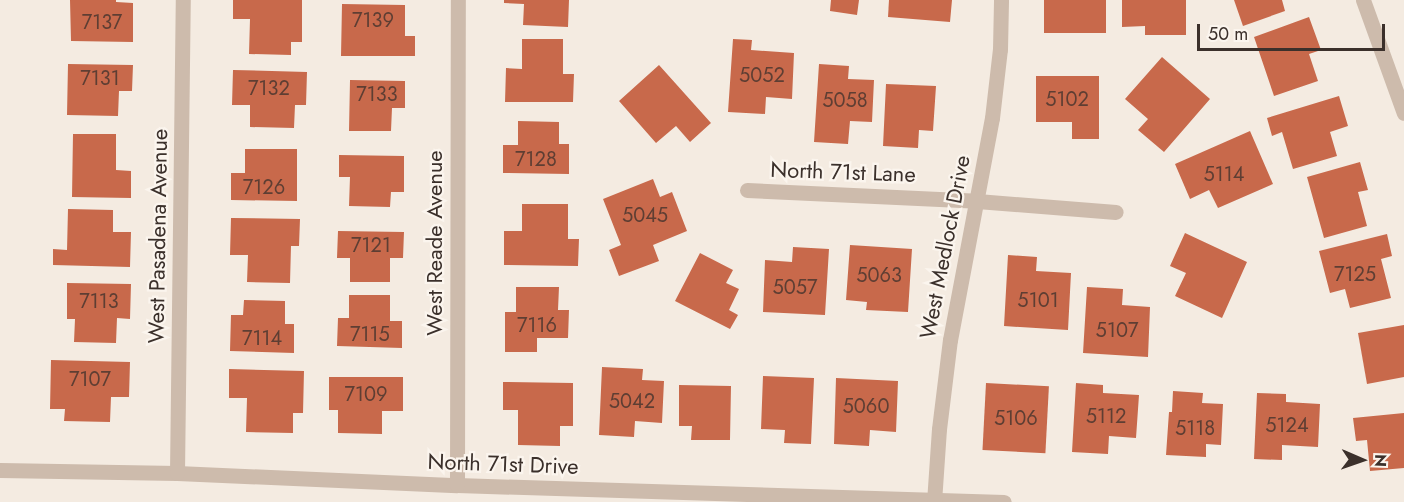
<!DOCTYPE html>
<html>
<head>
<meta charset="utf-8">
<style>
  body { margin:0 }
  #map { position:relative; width:1404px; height:502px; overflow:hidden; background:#f4ebe1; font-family:Jost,sans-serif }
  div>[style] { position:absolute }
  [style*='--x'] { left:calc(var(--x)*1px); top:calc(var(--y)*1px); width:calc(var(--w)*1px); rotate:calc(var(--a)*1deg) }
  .building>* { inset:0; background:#c8694b; transform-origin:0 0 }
  .minor>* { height:15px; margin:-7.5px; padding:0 7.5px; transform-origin:7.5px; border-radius:7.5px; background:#cdbbac }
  span { translate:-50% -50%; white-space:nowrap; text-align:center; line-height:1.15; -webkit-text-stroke:4.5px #fbf5ee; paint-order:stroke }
  .number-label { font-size:20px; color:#5e3e33 }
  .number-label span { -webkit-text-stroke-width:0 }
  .street-label { font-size:22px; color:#3b302b }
  .north { position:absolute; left:1332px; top:430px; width:60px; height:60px; -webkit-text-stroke:4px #fbf5ee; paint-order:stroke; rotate:92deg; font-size:16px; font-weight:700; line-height:24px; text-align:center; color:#3b302b }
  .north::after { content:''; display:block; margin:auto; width:21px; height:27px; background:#3b302b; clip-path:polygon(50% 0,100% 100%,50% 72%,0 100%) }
  .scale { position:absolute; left:1197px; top:24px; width:188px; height:27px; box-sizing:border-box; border:3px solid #3b302b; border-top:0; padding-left:8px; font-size:18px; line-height:21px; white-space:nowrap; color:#3b302b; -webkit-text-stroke:4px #fbf5ee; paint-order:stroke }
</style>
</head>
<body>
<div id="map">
  <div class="building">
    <i style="clip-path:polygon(70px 0,116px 0,116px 2px,133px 3px,133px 42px,71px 41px)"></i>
    <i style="clip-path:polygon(233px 0,302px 0,302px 42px,291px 42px,291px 55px,249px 54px,250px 19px,233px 19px)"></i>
    <i style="clip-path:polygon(504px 0,569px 0,568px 27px,523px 25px,524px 4px,504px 3px)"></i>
    <i style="clip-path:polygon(831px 0,859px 0,857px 15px,830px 11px)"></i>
    <i style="clip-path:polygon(889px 0,952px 0,950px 22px,888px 17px)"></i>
    <i style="left:1044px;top:0;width:62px;height:33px"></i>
    <i style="clip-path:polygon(1122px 0,1186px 0,1186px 35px,1145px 35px,1145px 26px,1122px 27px)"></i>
    <i style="clip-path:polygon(1234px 0,1282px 0,1285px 11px,1243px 26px)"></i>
    <i style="clip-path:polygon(342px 4px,405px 5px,405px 36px,415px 36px,415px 56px,341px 56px)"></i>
    <i style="clip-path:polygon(1309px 17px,1321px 50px,1309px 54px,1318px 81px,1274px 96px,1254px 37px)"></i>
    <i style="clip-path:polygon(522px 39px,563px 39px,563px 74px,574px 74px,573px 102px,505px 102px,506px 68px,522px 69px)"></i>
    <i style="clip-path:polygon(733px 39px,752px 40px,751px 50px,794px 53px,792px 99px,766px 97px,765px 114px,728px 112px)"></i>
    <i style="clip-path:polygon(1162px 57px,1210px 99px,1164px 152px,1138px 130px,1148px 119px,1125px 99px)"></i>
    <i style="clip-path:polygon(68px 64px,133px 65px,132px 91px,119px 91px,118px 116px,67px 115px)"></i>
    <i style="clip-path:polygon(819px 64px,849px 66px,848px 79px,874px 80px,872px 122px,850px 121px,848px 144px,814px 142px)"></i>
    <i style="clip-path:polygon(659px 65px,711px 123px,690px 142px,676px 126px,656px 143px,619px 101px)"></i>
    <i style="clip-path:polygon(233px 70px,307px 72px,306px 105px,295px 105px,294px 128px,250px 127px,250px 105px,232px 105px)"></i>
    <i style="clip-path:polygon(1036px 76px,1099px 76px,1099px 139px,1072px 139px,1072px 122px,1036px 122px)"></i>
    <i style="clip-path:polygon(350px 80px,405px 81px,405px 108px,392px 108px,391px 131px,349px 131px)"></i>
    <i style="clip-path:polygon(886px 84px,936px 86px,933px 131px,919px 130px,918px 148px,883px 146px)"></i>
    <i style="clip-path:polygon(1339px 96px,1348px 126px,1330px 132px,1337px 156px,1293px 169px,1282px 132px,1272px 136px,1267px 118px)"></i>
    <i style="clip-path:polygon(518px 121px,559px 122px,559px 144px,569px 144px,569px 174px,503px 173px,503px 145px,518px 145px)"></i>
    <i style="clip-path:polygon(1250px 131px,1273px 184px,1218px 208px,1209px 190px,1190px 199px,1175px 164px)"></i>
    <i style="clip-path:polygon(73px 134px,116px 134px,116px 170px,131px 171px,131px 198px,72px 197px)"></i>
    <i style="clip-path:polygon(245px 149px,297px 149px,297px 201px,231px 200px,231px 173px,245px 173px)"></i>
    <i style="clip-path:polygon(339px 155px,404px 156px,404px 192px,391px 192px,390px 207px,349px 206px,350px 177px,339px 177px)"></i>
    <i style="clip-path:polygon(1360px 162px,1368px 190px,1358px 192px,1367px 226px,1324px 238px,1307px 177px)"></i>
    <i style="clip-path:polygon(653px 179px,660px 197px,672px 192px,687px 231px,653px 245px,659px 261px,619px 276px,609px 250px,621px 245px,603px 199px)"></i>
    <i style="clip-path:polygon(522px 204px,568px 204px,568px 239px,579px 239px,578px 266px,504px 265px,504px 231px,522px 231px)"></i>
    <i style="clip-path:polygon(68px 209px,113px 210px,113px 232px,131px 232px,130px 267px,53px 265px,53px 249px,67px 250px)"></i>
    <i style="clip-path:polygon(231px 218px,300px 219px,299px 246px,291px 246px,290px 283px,247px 282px,248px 255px,230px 255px)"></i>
    <i style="clip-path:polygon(338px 231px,404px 232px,403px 258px,390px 258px,390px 282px,350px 282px,350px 258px,337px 258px)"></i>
    <i style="clip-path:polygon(1185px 233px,1247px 262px,1222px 318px,1175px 296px,1186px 273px,1170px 266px)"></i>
    <i style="clip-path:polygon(1387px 234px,1392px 256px,1381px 259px,1391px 298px,1350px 308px,1345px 289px,1330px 293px,1319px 251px)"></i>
    <i style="clip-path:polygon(850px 245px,912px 249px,908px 312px,866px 310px,867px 302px,846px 300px)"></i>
    <i style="clip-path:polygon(793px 247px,829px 249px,825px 315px,763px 312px,765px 260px,792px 262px)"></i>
    <i style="clip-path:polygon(700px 253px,733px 270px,726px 283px,739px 289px,729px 310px,738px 315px,730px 329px,675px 301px)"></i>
    <i style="clip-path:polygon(1008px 255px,1037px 257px,1036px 271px,1071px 273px,1068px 330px,1004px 326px)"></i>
    <i style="clip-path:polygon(67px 283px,131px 284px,130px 319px,117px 318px,116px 343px,74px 342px,75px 319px,67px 319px)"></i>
    <i style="clip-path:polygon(516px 287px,559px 287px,558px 310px,569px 310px,568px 338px,537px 338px,537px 352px,505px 352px,505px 312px,516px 312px)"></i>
    <i style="clip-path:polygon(1087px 287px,1123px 289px,1122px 305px,1150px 307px,1148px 357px,1083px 353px)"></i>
    <i style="clip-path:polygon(349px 295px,390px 295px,390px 321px,402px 321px,402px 348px,337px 346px,338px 318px,349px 318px)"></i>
    <i style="clip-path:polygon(244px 300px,285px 301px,285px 324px,294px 324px,294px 353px,230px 351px,231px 315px,243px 315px)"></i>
    <i style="clip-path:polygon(1404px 325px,1404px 377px,1367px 384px,1358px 333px)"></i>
    <i style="clip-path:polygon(51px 360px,130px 362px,129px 397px,111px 397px,110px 422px,64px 421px,65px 409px,50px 409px)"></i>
    <i style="clip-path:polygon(602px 367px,643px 369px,642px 380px,664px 381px,662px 423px,635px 421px,634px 437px,599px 435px)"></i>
    <i style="clip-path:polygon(229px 369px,304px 371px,303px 413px,293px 413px,293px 433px,246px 432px,247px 398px,229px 398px)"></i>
    <i style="clip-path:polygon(763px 376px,814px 378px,811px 444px,784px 443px,785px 430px,761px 429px)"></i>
    <i style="clip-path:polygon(329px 377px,403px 377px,403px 411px,382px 411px,382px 434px,338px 433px,338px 410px,329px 410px)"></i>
    <i style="clip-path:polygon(836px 378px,898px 381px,896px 432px,870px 430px,869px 446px,834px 444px)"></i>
    <i style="clip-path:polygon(503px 382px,573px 383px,573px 426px,560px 426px,560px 446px,518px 445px,518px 410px,503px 410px)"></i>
    <i style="left:986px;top:383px;width:63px;height:67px;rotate:3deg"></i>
    <i style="clip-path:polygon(1076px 383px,1103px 385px,1103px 393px,1139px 395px,1136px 438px,1109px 436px,1108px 454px,1072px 452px)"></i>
    <i style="clip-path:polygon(679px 385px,731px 386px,730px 440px,691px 440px,692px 426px,679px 426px)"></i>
    <i style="clip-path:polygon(1173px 391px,1203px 393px,1202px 403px,1223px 404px,1221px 445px,1206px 444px,1206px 457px,1166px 455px,1169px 412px,1172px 412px)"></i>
    <i style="clip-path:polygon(1257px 393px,1286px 394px,1286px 402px,1320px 404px,1318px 447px,1282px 445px,1282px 460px,1254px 459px)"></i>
    <i style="clip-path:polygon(1404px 413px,1404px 468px,1370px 471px,1367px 440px,1356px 441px,1353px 418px)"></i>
  </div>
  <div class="minor">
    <i style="--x:1363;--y:0;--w:120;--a:70.1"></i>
    <i style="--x:747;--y:190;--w:230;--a:2.7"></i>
    <i style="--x:977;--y:201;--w:139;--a:4.5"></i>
    <i style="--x:0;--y:470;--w:177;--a:1"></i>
    <i style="--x:177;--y:473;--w:280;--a:2.5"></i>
    <i style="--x:457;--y:485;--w:547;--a:1.78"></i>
    <i style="--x:177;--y:473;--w:473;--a:-89.3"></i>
    <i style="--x:457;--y:485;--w:485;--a:-89.9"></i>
    <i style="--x:934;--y:502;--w:73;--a:-86.1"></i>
    <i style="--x:939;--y:429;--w:90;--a:-83"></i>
    <i style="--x:950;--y:340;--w:226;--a:-79.3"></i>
    <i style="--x:992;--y:118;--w:69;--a:-83.4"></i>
    <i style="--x:1000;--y:49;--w:49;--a:-88.8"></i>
  </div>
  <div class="number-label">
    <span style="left:373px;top:20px">7139</span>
    <span style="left:102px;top:22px">7137</span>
    <span style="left:762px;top:75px">5052</span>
    <span style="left:100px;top:78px">7131</span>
    <span style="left:269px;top:88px">7132</span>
    <span style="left:377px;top:94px">7133</span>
    <span style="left:1067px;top:99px">5102</span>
    <span style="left:845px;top:100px">5058</span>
    <span style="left:536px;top:159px">7128</span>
    <span style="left:1224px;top:174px">5114</span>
    <span style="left:264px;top:187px">7126</span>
    <span style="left:645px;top:215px">5045</span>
    <span style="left:371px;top:245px">7121</span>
    <span style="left:1355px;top:274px">7125</span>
    <span style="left:879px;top:275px">5063</span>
    <span style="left:795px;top:287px">5057</span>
    <span style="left:1038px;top:300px">5101</span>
    <span style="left:99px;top:301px">7113</span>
    <span style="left:537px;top:325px">7116</span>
    <span style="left:1117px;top:330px">5107</span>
    <span style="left:370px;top:334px">7115</span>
    <span style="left:262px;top:338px">7114</span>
    <span style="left:90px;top:379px">7107</span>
    <span style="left:366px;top:394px">7109</span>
    <span style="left:632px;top:401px">5042</span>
    <span style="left:866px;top:406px">5060</span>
    <span style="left:1106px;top:416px">5112</span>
    <span style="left:1016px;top:418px">5106</span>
    <span style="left:1287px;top:425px">5124</span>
    <span style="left:1195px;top:428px">5118</span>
  </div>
  <div class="street-label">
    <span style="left:843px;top:172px;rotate:2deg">North 71st Lane</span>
    <span style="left:158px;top:236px;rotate:-89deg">West Pasadena Avenue</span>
    <span style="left:435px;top:243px;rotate:-90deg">West Reade Avenue</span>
    <span style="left:945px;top:247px;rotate:-79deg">West Medlock Drive</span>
    <span style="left:503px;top:464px;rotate:2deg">North 71st Drive</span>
  </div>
  <div class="north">N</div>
  <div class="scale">50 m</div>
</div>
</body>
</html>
